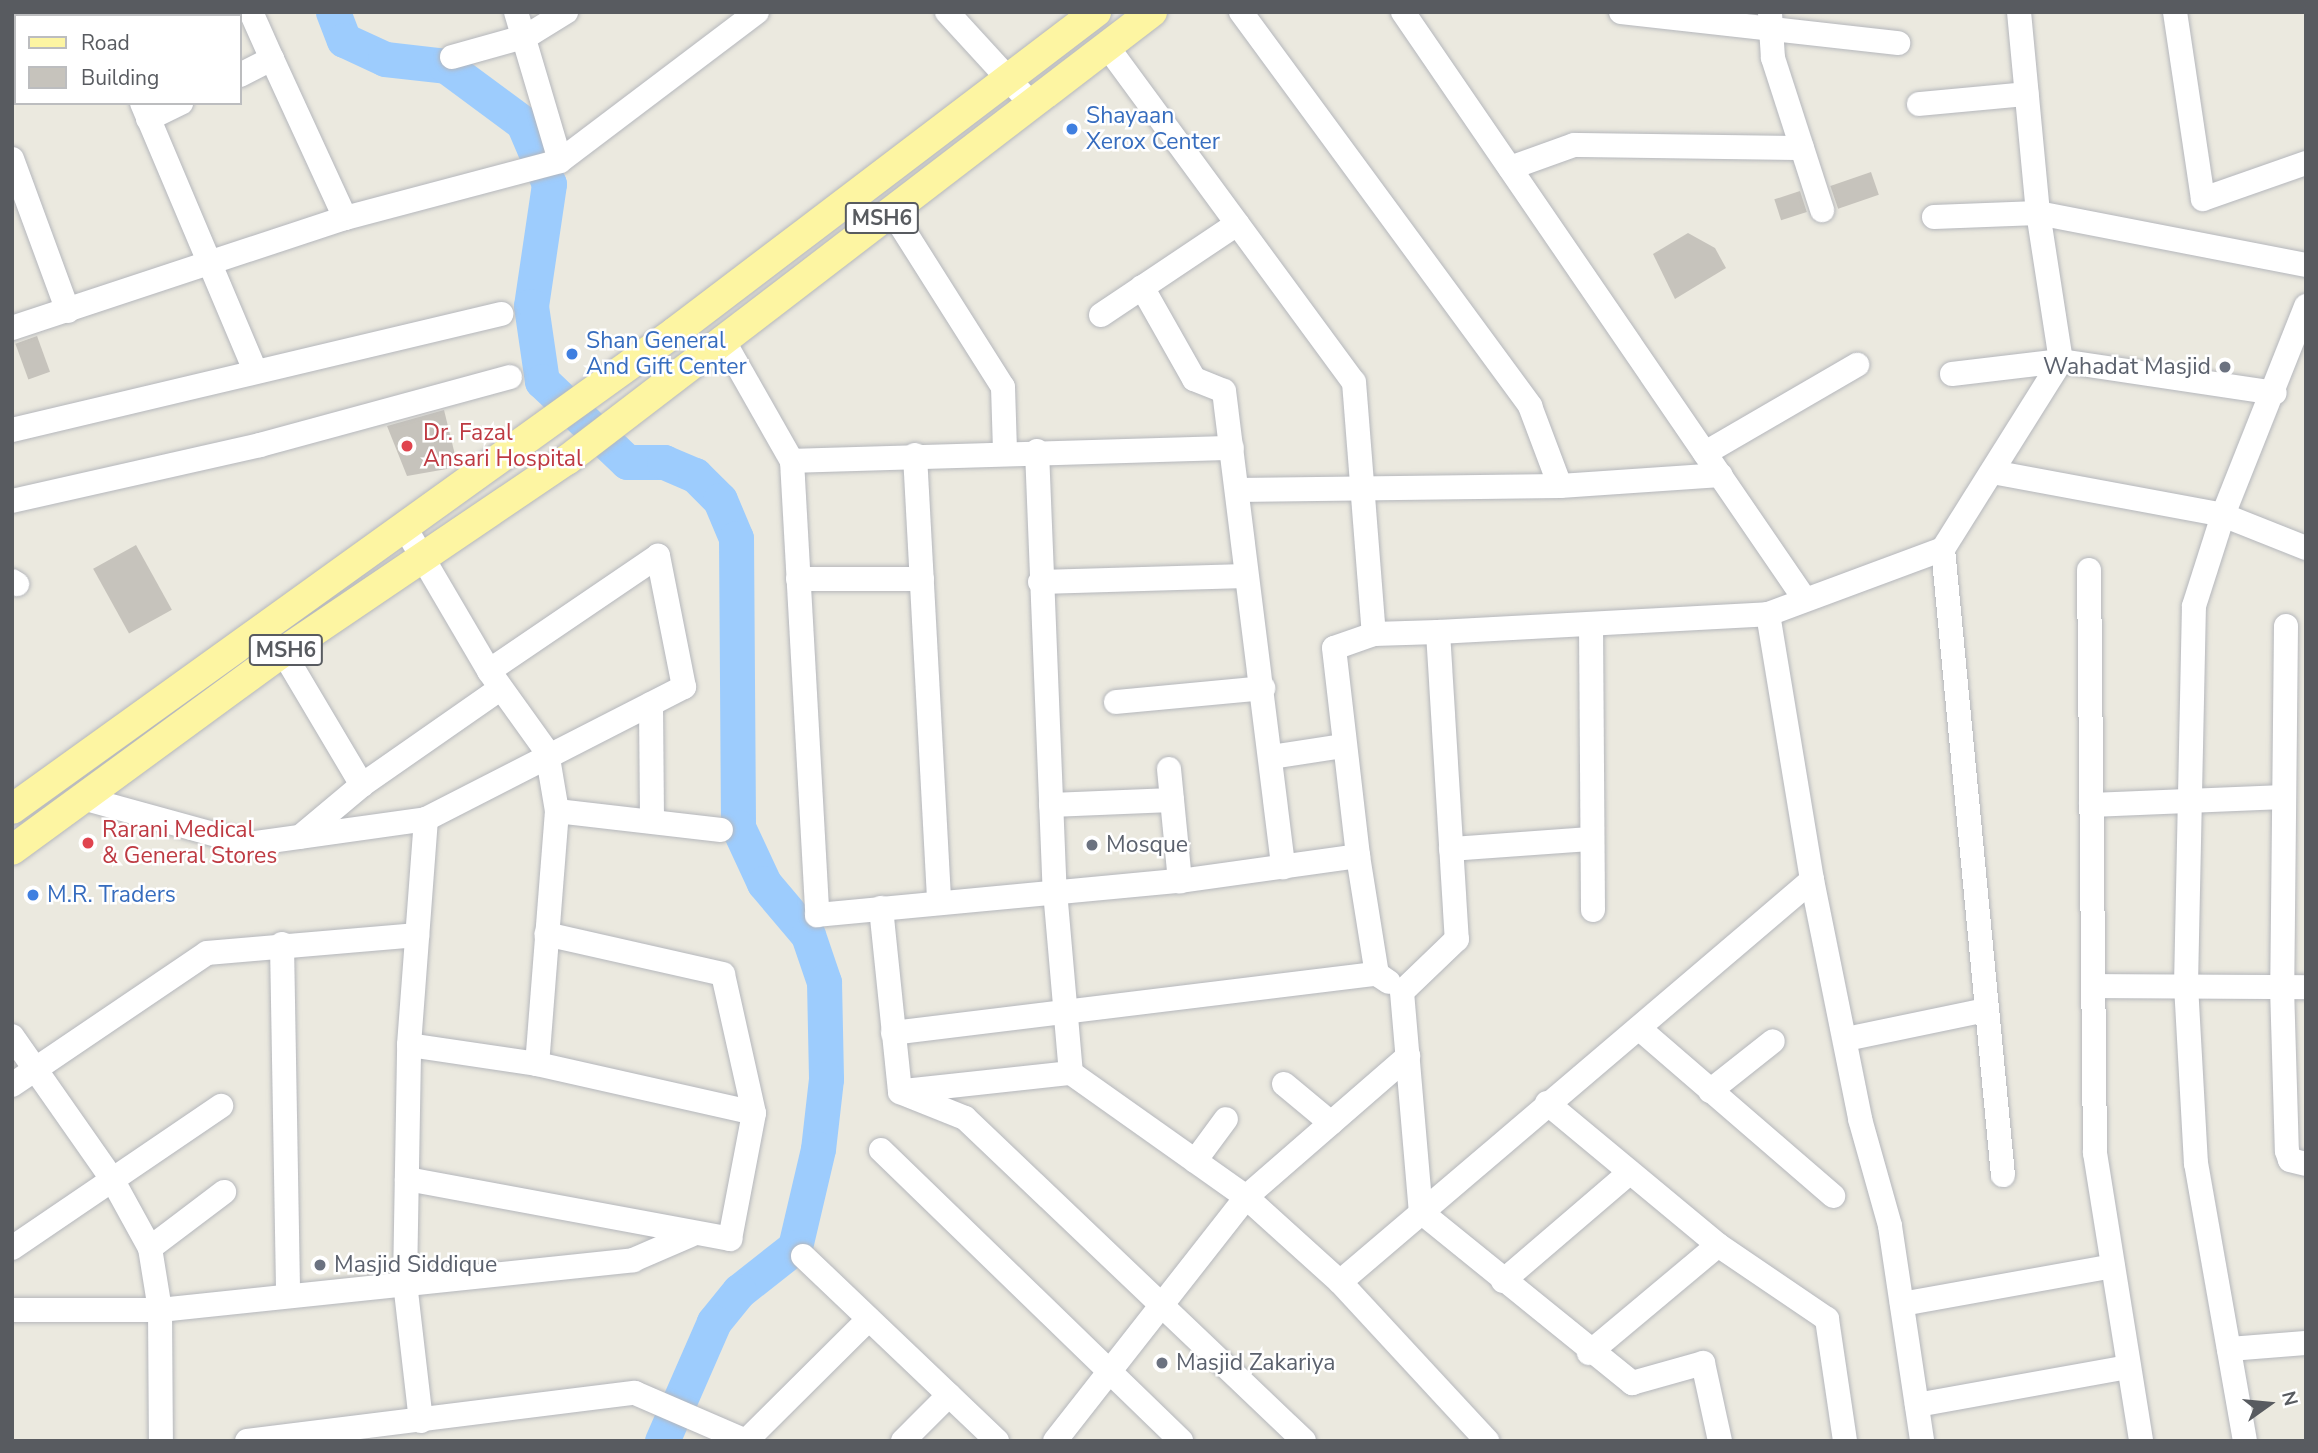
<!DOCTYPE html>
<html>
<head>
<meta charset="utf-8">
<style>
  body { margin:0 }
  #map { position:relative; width:2318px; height:1453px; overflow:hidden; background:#ebe9df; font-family:"Nunito Sans",sans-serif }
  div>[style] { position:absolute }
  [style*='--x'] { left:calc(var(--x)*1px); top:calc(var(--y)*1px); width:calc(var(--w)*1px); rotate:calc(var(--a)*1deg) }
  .river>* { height:35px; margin:-17.5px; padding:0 17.5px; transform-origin:17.5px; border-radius:17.5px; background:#9dccfd }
  .building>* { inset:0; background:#c6c3bc; transform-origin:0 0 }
  .roads { filter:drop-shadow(0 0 2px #b5b7bc) drop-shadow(0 0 2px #b5b7bc) }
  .minor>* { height:24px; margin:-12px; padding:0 12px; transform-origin:12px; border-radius:12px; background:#fff }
  .major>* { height:30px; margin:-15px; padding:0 15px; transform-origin:15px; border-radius:15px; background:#fdf5a2 }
  .dots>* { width:19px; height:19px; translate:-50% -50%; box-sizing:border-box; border:4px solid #fff; border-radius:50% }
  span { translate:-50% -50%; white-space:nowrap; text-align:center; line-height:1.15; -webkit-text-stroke:5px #fff; paint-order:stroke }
  .shield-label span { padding:2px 5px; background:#fff; border:2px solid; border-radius:5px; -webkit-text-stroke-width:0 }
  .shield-label { font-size:21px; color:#585b60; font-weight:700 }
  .shop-label { font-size:23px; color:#366cbe }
  .left { translate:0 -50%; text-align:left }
  .worship-label { font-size:23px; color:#5b616d }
  .right { translate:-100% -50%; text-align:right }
  .health-label { font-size:23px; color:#be3a42 }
  .frame { position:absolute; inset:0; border:14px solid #585b60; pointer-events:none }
  .legend { position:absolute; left:14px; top:14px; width:228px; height:91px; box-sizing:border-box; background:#fff; border:2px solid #bcbdbf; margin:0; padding:9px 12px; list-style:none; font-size:21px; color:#585b60 }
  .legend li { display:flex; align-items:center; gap:14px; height:35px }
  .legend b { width:35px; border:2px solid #bcbdbf }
  .north { position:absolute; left:2234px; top:1369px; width:70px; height:70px; -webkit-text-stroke:5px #fff; paint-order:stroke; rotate:75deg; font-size:19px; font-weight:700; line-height:28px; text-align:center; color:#585b60 }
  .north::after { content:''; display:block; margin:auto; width:24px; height:32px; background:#585b60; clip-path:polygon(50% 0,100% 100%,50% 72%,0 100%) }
</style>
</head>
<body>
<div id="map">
  <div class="river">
    <i style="--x:333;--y:12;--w:30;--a:69"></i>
    <i style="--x:344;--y:40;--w:45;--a:24.9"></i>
    <i style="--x:385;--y:59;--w:61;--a:6.5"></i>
    <i style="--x:446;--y:66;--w:96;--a:36.5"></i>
    <i style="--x:523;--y:123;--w:66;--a:66.9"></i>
    <i style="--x:549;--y:184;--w:123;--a:98.4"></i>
    <i style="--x:531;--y:306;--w:76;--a:81.7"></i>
    <i style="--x:542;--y:381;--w:117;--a:43.6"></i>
    <i style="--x:627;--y:462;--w:37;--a:0"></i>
    <i style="--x:664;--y:462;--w:34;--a:23"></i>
    <i style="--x:695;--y:475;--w:35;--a:45"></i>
    <i style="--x:720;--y:500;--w:41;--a:67.2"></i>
    <i style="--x:736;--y:538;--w:289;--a:89.6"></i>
    <i style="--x:738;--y:827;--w:62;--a:65.1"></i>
    <i style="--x:764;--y:883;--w:68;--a:49.8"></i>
    <i style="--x:808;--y:935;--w:50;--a:71.2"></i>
    <i style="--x:824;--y:982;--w:97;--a:88.8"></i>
    <i style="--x:826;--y:1079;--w:70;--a:96.5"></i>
    <i style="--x:818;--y:1149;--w:101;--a:103.2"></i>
    <i style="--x:795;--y:1247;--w:71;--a:141.8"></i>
    <i style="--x:739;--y:1291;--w:40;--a:129"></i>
    <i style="--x:714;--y:1322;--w:130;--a:113.6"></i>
  </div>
  <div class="building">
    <i style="left:1871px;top:172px;width:24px;height:43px;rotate:71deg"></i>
    <i style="left:1800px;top:191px;width:22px;height:27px;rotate:72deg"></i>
    <i style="clip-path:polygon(1688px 233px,1715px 248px,1726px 268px,1675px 299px,1653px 254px)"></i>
    <i style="left:37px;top:336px;width:38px;height:23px;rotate:70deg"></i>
    <i style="clip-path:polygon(444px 410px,458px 467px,407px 476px,387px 426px)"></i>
    <i style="left:136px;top:545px;width:74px;height:49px;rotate:61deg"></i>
  </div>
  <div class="roads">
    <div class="minor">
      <i style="--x:108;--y:12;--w:4;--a:76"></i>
      <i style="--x:251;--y:12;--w:51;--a:65.9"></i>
      <i style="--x:516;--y:12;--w:155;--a:73.5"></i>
      <i style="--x:947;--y:12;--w:127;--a:47.5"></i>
      <i style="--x:1241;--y:12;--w:489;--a:53.7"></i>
      <i style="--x:1530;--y:406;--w:85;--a:69.4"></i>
      <i style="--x:1403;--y:12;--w:710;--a:55.62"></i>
      <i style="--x:1621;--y:12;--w:279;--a:6.4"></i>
      <i style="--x:2175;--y:12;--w:189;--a:81.5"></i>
      <i style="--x:2203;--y:199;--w:109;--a:-19.3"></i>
      <i style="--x:1770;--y:13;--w:45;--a:86.2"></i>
      <i style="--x:1773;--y:58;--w:160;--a:72.1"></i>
      <i style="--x:1109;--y:49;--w:413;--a:53.7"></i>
      <i style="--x:1354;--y:382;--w:253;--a:85.5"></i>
      <i style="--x:1374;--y:634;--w:64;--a:-1.8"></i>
      <i style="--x:1438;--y:632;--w:330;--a:-3.1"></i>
      <i style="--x:1768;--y:614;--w:187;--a:-20.4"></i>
      <i style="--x:1943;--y:549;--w:222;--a:-57.9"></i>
      <i style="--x:2061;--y:361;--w:150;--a:-98.8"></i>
      <i style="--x:2038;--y:213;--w:202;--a:-95.4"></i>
      <i style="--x:452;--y:57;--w:78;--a:-15.6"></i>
      <i style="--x:527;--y:36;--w:46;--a:-31.6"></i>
      <i style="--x:240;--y:75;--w:36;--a:-27"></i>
      <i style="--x:272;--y:59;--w:175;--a:65.3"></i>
      <i style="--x:142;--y:103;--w:290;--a:67.1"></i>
      <i style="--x:1919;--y:104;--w:108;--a:-5.3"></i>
      <i style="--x:148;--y:119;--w:37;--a:-26"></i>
      <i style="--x:12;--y:159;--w:162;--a:69.8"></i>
      <i style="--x:1510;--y:168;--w:68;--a:-19.8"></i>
      <i style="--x:1574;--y:145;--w:228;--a:0.8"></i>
      <i style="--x:891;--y:210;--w:209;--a:57.7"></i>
      <i style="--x:1003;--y:387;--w:64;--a:88.2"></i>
      <i style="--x:1934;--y:217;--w:104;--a:-2.2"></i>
      <i style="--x:2038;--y:213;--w:273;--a:11"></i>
      <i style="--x:1142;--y:287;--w:106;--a:60.5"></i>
      <i style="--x:1194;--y:379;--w:32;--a:22"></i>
      <i style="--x:1224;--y:391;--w:480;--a:82.9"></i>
      <i style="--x:1101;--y:315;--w:164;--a:-33.8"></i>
      <i style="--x:12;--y:328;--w:351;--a:-18.3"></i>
      <i style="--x:345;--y:218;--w:222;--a:-14.8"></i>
      <i style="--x:560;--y:161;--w:247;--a:-37.1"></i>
      <i style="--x:722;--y:338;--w:142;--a:60.4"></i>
      <i style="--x:792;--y:461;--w:455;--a:86.8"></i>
      <i style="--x:817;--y:915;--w:365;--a:-5.4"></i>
      <i style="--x:1180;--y:881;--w:180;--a:-8"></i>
      <i style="--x:1952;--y:374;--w:110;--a:-6.8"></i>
      <i style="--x:2061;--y:361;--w:216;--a:8.5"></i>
      <i style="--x:12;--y:430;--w:503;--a:-13.34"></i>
      <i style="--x:1037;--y:451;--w:440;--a:87.7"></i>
      <i style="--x:1055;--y:891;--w:183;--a:85"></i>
      <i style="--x:1071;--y:1073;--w:214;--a:35.3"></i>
      <i style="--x:1246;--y:1197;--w:127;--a:42.1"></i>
      <i style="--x:1340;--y:1282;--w:217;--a:47.2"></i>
      <i style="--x:1705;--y:453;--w:176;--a:-30.1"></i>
      <i style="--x:915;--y:455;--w:448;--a:86.9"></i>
      <i style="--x:792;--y:461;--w:440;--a:-1.7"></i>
      <i style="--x:1992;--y:472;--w:235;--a:10.5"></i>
      <i style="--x:2223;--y:515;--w:89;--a:21.7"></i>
      <i style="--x:1237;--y:490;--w:323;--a:-0.7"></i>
      <i style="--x:1560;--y:486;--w:161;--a:-3.9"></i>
      <i style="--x:12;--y:501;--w:254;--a:-12.7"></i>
      <i style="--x:260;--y:445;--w:259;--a:-15.2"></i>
      <i style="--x:404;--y:526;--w:168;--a:59.6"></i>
      <i style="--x:489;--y:671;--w:100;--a:54.4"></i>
      <i style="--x:547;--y:752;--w:60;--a:80.4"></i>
      <i style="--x:557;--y:811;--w:254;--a:94.5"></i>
      <i style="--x:1943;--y:549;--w:629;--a:84.53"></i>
      <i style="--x:2089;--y:570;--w:583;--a:89.41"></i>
      <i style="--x:2095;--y:1153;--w:292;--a:80.9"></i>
      <i style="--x:798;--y:579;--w:124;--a:0"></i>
      <i style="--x:12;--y:581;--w:6;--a:31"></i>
      <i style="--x:1040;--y:582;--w:206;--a:-1.7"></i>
      <i style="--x:1768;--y:614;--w:270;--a:80.6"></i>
      <i style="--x:1812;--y:880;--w:244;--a:78.6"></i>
      <i style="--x:1860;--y:1119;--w:111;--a:74.3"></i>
      <i style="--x:1890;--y:1226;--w:217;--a:81.5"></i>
      <i style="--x:1591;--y:624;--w:286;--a:89.6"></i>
      <i style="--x:2286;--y:626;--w:361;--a:90.6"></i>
      <i style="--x:2282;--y:987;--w:164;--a:88.3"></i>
      <i style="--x:2287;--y:1151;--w:9;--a:72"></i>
      <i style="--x:2290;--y:1160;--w:16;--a:14"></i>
      <i style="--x:1438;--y:632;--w:308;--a:86.5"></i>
      <i style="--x:1457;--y:939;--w:76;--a:136.1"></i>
      <i style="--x:1402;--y:992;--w:221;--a:85.1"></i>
      <i style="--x:1421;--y:1212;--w:272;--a:39"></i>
      <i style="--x:1632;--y:1383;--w:74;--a:-15.7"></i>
      <i style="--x:1703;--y:1363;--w:80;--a:77.7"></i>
      <i style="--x:1374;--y:634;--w:42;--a:160.7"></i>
      <i style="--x:1334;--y:648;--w:209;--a:83.4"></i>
      <i style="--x:1358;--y:856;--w:120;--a:80.9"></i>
      <i style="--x:1377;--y:974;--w:14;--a:34"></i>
      <i style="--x:283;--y:652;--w:155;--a:59.3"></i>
      <i style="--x:362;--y:785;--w:81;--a:140"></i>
      <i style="--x:1116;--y:702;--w:148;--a:-5.4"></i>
      <i style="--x:651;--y:704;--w:117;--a:89.5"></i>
      <i style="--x:1271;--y:757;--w:73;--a:-8.7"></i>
      <i style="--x:1169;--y:769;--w:113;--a:84.4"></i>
      <i style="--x:362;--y:785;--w:169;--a:-34.9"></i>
      <i style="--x:86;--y:799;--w:169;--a:15.4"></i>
      <i style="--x:249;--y:844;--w:179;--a:-8"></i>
      <i style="--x:426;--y:819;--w:290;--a:-27.1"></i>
      <i style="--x:684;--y:687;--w:134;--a:-101.2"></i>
      <i style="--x:658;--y:556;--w:204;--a:145.8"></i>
      <i style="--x:1051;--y:805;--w:121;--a:-2.4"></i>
      <i style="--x:2091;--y:805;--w:193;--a:-2.4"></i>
      <i style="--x:557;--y:811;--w:165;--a:6.6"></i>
      <i style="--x:1451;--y:849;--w:141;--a:-4.1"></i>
      <i style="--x:881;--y:908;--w:185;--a:84.1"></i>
      <i style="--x:282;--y:944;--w:350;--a:89"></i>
      <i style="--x:2093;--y:986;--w:213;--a:0.3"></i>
      <i style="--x:1641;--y:1030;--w:254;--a:40.8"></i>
      <i style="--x:893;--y:1033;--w:488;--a:-7"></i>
      <i style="--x:12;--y:1036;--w:174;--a:55"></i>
      <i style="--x:112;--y:1179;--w:79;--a:61.2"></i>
      <i style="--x:150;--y:1248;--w:63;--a:80.8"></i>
      <i style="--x:160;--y:1310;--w:131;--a:89.6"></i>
      <i style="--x:1846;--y:1039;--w:143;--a:-11.7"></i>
      <i style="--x:409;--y:1045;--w:129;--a:8.4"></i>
      <i style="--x:537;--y:1064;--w:222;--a:12.7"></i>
      <i style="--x:1284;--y:1084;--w:61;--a:39.7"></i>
      <i style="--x:12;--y:1085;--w:235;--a:-34.1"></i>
      <i style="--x:207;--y:953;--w:211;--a:-4.9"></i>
      <i style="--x:904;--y:1091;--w:168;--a:-6.2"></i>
      <i style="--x:1710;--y:1091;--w:80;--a:-38.4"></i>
      <i style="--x:900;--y:1092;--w:70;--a:21.8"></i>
      <i style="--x:965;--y:1118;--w:468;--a:43.6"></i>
      <i style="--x:1547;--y:1103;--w:222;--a:39.7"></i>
      <i style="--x:1718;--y:1245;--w:132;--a:34.2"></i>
      <i style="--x:1827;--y:1319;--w:123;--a:81.6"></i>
      <i style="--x:881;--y:1150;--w:418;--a:44.1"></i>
      <i style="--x:1195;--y:1161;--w:52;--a:-53.6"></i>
      <i style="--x:407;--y:1179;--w:329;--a:10.5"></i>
      <i style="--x:730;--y:1239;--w:128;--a:-79.2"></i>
      <i style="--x:754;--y:1113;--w:142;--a:-102.6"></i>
      <i style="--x:723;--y:974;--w:181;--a:-167.3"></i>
      <i style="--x:12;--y:1248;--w:253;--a:-34.2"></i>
      <i style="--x:150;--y:1248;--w:93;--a:-37.1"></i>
      <i style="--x:803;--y:1256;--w:268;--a:43.6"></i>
      <i style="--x:1503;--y:1281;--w:167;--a:-40.6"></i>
      <i style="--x:1340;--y:1282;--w:620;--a:-40.42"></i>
      <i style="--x:1902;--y:1304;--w:214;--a:-10.2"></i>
      <i style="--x:12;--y:1310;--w:148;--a:0"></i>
      <i style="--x:160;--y:1310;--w:476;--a:-6"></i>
      <i style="--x:633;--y:1260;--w:63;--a:-23.3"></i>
      <i style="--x:2229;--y:1349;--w:77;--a:-4.5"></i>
      <i style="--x:1589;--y:1353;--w:168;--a:-39.9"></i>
      <i style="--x:1917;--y:1405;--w:215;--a:-10.2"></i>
      <i style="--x:421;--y:1421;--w:139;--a:-96.6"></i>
      <i style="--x:405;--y:1283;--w:238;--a:-89"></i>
      <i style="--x:409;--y:1045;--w:227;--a:-85.7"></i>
      <i style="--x:247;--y:1441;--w:391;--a:-7.1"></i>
      <i style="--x:635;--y:1393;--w:121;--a:23.4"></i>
      <i style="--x:746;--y:1441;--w:173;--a:-44.8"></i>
      <i style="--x:903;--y:1441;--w:65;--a:-45"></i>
      <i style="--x:1055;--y:1441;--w:310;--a:-51.9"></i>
      <i style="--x:1246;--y:1197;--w:215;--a:-41"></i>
      <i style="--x:2245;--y:1441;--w:281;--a:-100"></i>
      <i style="--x:2196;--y:1164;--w:178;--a:-93.2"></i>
      <i style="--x:2186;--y:986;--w:380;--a:-88.8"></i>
      <i style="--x:2194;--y:606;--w:96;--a:-72.3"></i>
      <i style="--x:2223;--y:515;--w:225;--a:-68.3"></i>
    </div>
    <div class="major">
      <i style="--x:12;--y:809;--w:817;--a:-35.73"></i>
      <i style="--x:675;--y:332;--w:529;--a:-37.24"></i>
      <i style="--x:12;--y:850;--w:336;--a:-36.2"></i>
      <i style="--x:283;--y:652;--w:343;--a:-34.1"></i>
      <i style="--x:567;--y:460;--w:737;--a:-37.45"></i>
    </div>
  </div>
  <div class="dots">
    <i style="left:1072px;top:129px;background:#3f7fe0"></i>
    <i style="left:572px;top:354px;background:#3f7fe0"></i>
    <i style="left:2225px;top:367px;background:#6b7280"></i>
    <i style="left:407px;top:446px;background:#e0444e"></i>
    <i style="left:88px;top:843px;background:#e0444e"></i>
    <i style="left:1092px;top:845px;background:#6b7280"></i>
    <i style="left:33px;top:895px;background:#3f7fe0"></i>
    <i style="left:320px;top:1265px;background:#6b7280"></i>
    <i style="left:1162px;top:1363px;background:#6b7280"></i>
  </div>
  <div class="shield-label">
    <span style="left:882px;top:218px">MSH6</span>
    <span style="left:286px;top:650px">MSH6</span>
  </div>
  <div class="shop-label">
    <span class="left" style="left:1086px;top:129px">Shayaan<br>Xerox Center</span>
    <span class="left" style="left:586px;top:354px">Shan General<br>And Gift Center</span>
    <span class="left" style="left:47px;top:895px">M.R. Traders</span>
  </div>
  <div class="worship-label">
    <span class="right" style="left:2211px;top:367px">Wahadat Masjid</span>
    <span class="left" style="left:1106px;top:845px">Mosque</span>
    <span class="left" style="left:334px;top:1265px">Masjid Siddique</span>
    <span class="left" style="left:1176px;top:1363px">Masjid Zakariya</span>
  </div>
  <div class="health-label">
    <span class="left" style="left:423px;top:446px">Dr. Fazal<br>Ansari Hospital</span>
    <span class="left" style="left:102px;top:843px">Rarani Medical<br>&amp; General Stores</span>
  </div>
  <div class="frame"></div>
  <ul class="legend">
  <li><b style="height:9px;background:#fdf5a2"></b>Road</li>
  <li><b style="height:19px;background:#c6c3bc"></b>Building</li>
  </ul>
  <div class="north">N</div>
</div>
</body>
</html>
